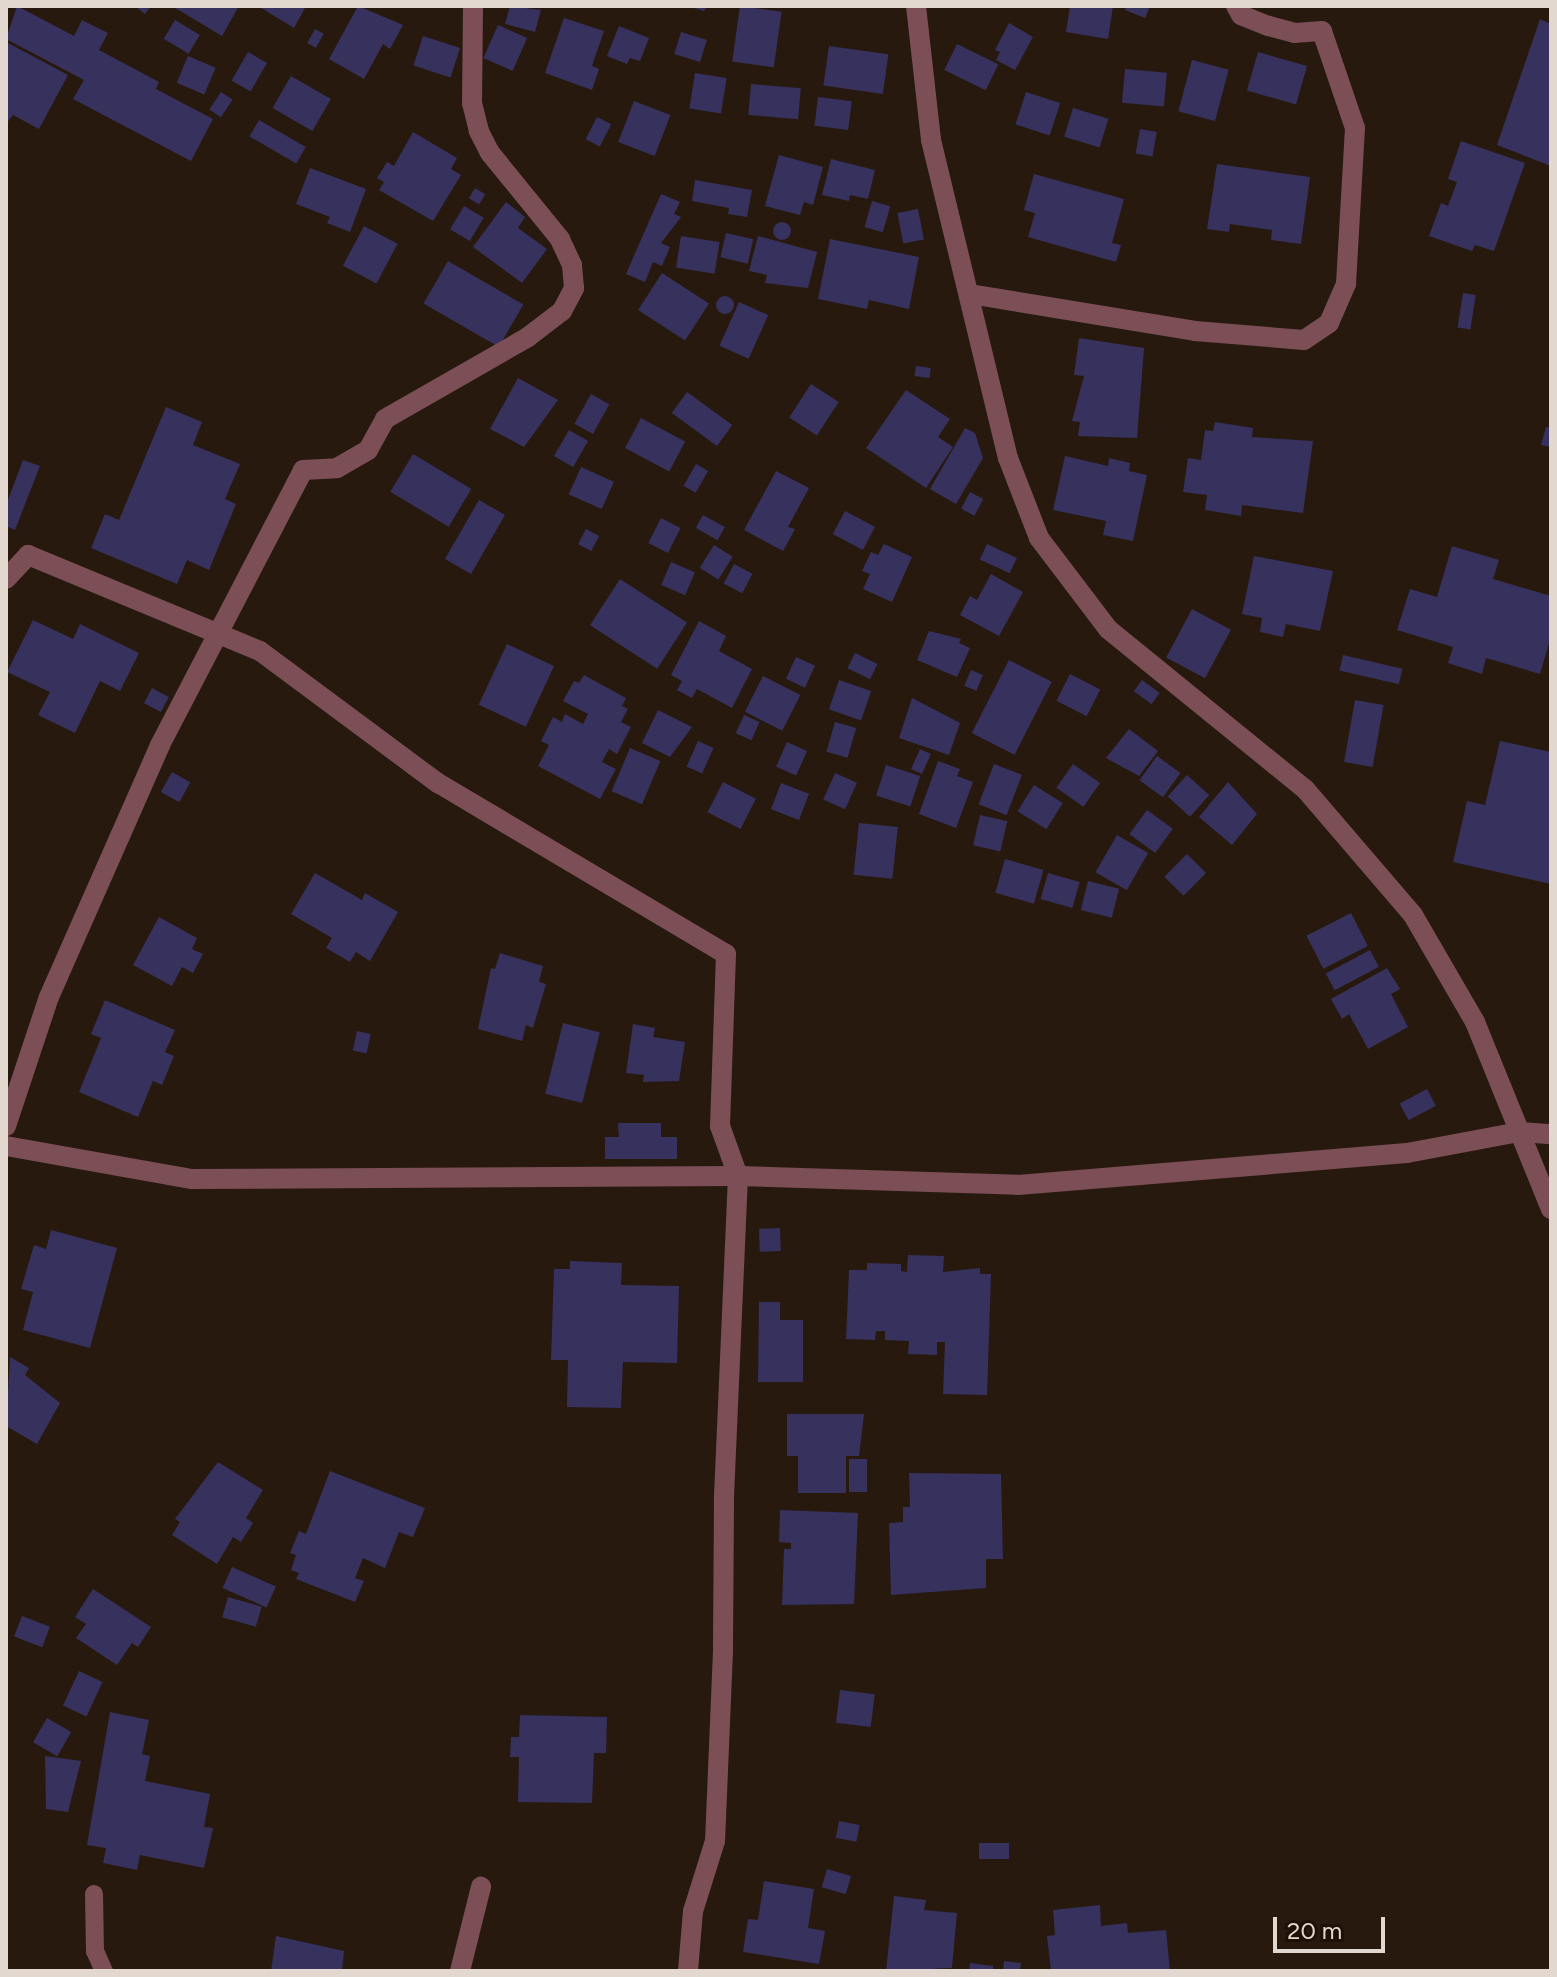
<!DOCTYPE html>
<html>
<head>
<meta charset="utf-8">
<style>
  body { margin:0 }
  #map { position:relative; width:1557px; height:1977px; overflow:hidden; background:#28190f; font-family:Figtree,sans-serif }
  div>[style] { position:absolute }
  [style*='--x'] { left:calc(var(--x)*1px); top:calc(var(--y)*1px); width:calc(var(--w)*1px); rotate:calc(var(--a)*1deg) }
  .building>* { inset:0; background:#36315d; transform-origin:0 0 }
  .round { border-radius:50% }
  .lane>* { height:18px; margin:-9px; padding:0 9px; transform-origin:9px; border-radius:9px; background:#7c4f56 }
  .street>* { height:20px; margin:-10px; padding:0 10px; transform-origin:10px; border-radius:10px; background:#7c4f56 }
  span { translate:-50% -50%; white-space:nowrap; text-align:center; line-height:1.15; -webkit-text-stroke:6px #1e1006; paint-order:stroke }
  .frame { position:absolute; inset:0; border:8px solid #e2d8d0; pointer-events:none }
  .scale { position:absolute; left:1273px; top:1917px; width:112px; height:36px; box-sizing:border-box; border:4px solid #e2d8d0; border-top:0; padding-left:10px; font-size:24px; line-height:28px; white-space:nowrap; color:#e2d8d0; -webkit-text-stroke:6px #1e1006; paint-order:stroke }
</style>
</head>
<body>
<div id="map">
  <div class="building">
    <i style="clip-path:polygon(17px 6px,74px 36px,82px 20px,108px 33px,99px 50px,159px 82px,156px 89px,213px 119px,191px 161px,73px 99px,84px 80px,6px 39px)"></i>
    <i style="clip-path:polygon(135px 6px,151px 6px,145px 14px)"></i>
    <i style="clip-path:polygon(172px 6px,239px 6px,222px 36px)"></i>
    <i style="clip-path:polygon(258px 6px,306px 6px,294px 28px)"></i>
    <i style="clip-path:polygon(358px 6px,403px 25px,390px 49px,383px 44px,364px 79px,329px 59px)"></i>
    <i style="clip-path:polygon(510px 6px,541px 10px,535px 32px,505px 24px)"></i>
    <i style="clip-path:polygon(687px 6px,707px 6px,704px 11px)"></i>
    <i style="left:740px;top:6px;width:42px;height:56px;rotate:8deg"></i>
    <i style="clip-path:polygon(1070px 6px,1113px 6px,1108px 39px,1066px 32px)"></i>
    <i style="clip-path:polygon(1127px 6px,1150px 6px,1145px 18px,1125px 10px)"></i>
    <i style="clip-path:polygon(564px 18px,604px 31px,592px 66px,599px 69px,592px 90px,545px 73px)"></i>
    <i style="clip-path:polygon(1540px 19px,1551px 24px,1551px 166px,1497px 145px)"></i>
    <i style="left:175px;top:20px;width:29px;height:22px;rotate:31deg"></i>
    <i style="clip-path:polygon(1009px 23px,1033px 37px,1015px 70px,996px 60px,1000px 52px,995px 50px)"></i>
    <i style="left:498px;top:25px;width:32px;height:36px;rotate:24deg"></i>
    <i style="clip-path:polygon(619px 26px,649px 38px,640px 61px,630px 58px,627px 64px,607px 56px)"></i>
    <i style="left:315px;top:29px;width:10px;height:16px;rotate:29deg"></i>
    <i style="left:681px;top:32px;width:27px;height:23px;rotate:17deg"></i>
    <i style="left:423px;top:36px;width:39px;height:31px;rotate:18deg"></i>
    <i style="clip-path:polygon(6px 42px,68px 75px,39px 129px,13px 115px,6px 124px)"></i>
    <i style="left:957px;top:44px;width:46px;height:29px;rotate:26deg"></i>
    <i style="left:829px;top:46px;width:60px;height:40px;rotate:8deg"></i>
    <i style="left:248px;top:52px;width:22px;height:33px;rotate:30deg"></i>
    <i style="left:1258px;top:52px;width:51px;height:40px;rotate:16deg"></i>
    <i style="left:188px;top:56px;width:30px;height:29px;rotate:23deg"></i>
    <i style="left:1192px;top:60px;width:38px;height:53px;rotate:15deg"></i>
    <i style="left:1125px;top:69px;width:42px;height:34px;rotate:5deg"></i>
    <i style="left:695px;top:73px;width:32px;height:36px;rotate:9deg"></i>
    <i style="left:291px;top:76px;width:46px;height:37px;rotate:30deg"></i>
    <i style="left:751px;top:84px;width:50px;height:31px;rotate:5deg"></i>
    <i style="left:221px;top:92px;width:14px;height:21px;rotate:34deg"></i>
    <i style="left:1026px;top:92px;width:36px;height:34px;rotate:18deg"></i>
    <i style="left:818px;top:97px;width:34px;height:29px;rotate:7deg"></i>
    <i style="left:634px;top:101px;width:39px;height:44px;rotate:21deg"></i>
    <i style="left:1073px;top:108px;width:37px;height:30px;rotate:17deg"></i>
    <i style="left:597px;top:117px;width:16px;height:25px;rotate:27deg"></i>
    <i style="left:259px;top:120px;width:54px;height:19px;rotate:30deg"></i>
    <i style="left:1140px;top:129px;width:17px;height:25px;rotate:10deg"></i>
    <i style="clip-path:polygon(413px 132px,457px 158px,451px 169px,461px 175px,433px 221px,379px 190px,384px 182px,377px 178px,387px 162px,394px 166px)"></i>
    <i style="clip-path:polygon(1461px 141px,1525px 163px,1494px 251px,1475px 245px,1472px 251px,1429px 236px,1441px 203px,1448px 206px,1457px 182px,1448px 179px)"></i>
    <i style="clip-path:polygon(779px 155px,823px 167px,813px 205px,804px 202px,800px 215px,765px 206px)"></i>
    <i style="clip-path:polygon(831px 159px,875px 170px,868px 199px,850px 195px,849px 201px,822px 195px)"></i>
    <i style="clip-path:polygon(1217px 164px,1310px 177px,1301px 244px,1271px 240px,1272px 230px,1230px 224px,1229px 232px,1207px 229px)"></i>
    <i style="clip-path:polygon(310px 168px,366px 189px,350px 232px,327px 223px,330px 217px,296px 204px)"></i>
    <i style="clip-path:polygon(1034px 174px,1124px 199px,1112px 243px,1121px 245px,1116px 262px,1028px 237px,1035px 213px,1024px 210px)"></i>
    <i style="clip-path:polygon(695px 180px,752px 190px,747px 217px,728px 214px,729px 208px,692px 201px)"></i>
    <i style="left:475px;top:188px;width:12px;height:12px;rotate:31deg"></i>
    <i style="clip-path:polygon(661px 194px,680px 202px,674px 214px,681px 217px,661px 243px,670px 247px,662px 266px,653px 262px,645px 282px,626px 274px)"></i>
    <i style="left:872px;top:201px;width:19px;height:27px;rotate:16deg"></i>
    <i style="clip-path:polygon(506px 202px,525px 217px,518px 228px,547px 249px,522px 283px,473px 247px)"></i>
    <i style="left:464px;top:206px;width:23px;height:27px;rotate:31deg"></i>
    <i style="left:918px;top:209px;width:31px;height:21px;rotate:79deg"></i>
    <i class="round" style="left:773px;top:222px;width:18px;height:18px"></i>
    <i style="left:364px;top:226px;width:38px;height:45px;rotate:28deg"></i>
    <i style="left:726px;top:233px;width:28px;height:25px;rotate:13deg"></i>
    <i style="left:681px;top:236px;width:39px;height:32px;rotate:9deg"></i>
    <i style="clip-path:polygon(758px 236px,817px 252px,808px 288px,765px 283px,767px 275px,749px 271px)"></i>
    <i style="clip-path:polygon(830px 239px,919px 257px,909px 309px,869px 300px,867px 309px,818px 299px)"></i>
    <i style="left:448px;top:261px;width:87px;height:49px;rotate:30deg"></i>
    <i style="left:662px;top:273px;width:56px;height:44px;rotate:33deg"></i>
    <i style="left:1463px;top:293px;width:13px;height:35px;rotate:9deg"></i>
    <i class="round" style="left:716px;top:296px;width:18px;height:18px"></i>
    <i style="left:739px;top:302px;width:32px;height:48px;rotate:24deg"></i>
    <i style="clip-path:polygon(1079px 338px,1144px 348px,1137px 438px,1078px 436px,1080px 422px,1072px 421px,1084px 376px,1074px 375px)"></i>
    <i style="left:916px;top:366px;width:15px;height:10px;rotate:8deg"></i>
    <i style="clip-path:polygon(518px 378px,558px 400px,524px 447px,490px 429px)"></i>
    <i style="left:811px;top:384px;width:33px;height:40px;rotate:33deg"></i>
    <i style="clip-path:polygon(906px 390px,950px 419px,938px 437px,953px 447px,926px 488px,866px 448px)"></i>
    <i style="left:687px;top:392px;width:56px;height:26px;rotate:36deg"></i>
    <i style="left:591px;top:394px;width:21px;height:34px;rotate:29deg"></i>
    <i style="clip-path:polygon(166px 407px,202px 422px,193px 445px,240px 464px,225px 499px,236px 504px,209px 570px,187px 560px,177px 584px,91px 548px,105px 514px,119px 520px)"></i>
    <i style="left:641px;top:418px;width:50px;height:34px;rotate:28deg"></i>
    <i style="clip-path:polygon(1215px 422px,1253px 428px,1252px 437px,1313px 441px,1303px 513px,1242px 505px,1241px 516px,1205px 510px,1207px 495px,1183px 492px,1188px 458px,1201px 460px,1205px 430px,1213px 431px)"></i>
    <i style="clip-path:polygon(1546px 427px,1551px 428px,1551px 447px,1541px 445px)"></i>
    <i style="clip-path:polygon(965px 428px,975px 433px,983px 458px,956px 504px,930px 489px)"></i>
    <i style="left:569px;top:430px;width:22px;height:30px;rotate:30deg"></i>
    <i style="left:413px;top:454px;width:68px;height:44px;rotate:31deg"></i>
    <i style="clip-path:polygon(1065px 456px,1108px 466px,1109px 458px,1130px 463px,1129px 471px,1147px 475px,1133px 541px,1103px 535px,1106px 521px,1053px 510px)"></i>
    <i style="clip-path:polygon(23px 460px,40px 466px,15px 530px,6px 526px,6px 505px)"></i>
    <i style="left:696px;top:464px;width:14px;height:25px;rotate:30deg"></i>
    <i style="left:581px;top:467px;width:36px;height:30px;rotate:24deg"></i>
    <i style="clip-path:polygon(776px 471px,809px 488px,788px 527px,795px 529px,783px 551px,744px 530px)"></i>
    <i style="left:970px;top:492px;width:15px;height:19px;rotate:28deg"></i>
    <i style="left:479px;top:500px;width:30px;height:68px;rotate:30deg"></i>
    <i style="left:845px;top:511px;width:34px;height:26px;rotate:28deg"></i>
    <i style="left:703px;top:515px;width:25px;height:15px;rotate:29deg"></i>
    <i style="left:661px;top:518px;width:22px;height:28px;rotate:27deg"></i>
    <i style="left:586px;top:529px;width:15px;height:17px;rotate:28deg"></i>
    <i style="clip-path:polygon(884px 544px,912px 557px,892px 602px,863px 589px,870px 574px,862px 571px,871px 552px,878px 555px)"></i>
    <i style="left:987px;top:544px;width:33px;height:17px;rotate:25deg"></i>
    <i style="left:714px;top:545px;width:22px;height:27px;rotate:32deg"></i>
    <i style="clip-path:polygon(1452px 546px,1499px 560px,1493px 579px,1551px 596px,1551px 636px,1540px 674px,1486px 658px,1482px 674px,1448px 663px,1453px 647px,1397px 630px,1410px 589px,1437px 597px)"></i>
    <i style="clip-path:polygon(1254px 556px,1333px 571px,1320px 631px,1286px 624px,1283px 637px,1260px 632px,1262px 618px,1242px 614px)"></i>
    <i style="left:671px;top:562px;width:26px;height:25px;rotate:23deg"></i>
    <i style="left:734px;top:564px;width:21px;height:22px;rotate:28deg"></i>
    <i style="clip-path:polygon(991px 574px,1023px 592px,999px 636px,960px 615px,970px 596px,977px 600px)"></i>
    <i style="left:620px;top:579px;width:80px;height:55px;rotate:33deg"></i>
    <i style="left:1192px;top:609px;width:44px;height:55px;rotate:28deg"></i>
    <i style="clip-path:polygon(33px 620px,73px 639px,80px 624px,139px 653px,120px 691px,100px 681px,75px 733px,38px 715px,50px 692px,7px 672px)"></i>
    <i style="clip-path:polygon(699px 621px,726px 636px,719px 651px,752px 669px,732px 708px,697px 689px,692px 698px,677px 690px,682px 681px,671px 675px)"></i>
    <i style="clip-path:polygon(929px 631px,961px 639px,959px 643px,970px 648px,957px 677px,917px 660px)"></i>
    <i style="left:507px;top:644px;width:52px;height:67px;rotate:25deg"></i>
    <i style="left:855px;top:653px;width:25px;height:17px;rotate:26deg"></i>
    <i style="left:1343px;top:655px;width:61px;height:16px;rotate:13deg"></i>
    <i style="left:796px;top:657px;width:21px;height:24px;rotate:25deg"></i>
    <i style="left:1009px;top:660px;width:48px;height:82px;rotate:27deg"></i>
    <i style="left:971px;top:670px;width:13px;height:17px;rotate:23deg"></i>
    <i style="left:1070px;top:674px;width:34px;height:30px;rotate:27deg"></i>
    <i style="clip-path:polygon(584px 675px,626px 698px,622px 706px,628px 709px,621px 722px,631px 727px,617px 754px,609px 749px,602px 762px,616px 769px,600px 799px,538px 766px,549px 745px,541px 741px,553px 717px,562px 722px,565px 714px,583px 724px,588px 714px,563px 701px,574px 681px,579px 683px)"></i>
    <i style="left:763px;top:676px;width:42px;height:40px;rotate:27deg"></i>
    <i style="left:839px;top:680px;width:34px;height:31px;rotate:19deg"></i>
    <i style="left:1142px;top:680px;width:22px;height:14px;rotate:36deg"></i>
    <i style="left:152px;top:688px;width:19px;height:17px;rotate:28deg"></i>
    <i style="clip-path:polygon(912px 698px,960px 723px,949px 755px,899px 738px)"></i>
    <i style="left:1355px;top:700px;width:29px;height:63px;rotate:10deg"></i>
    <i style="clip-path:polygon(658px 710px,692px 727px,670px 757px,642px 743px)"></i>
    <i style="left:744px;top:715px;width:17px;height:20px;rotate:24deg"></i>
    <i style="left:835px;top:722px;width:22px;height:31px;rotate:16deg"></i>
    <i style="clip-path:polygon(1129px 729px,1158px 751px,1139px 776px,1106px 758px)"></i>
    <i style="left:698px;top:741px;width:17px;height:28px;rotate:24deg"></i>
    <i style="clip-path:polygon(1500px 741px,1551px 752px,1551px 884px,1453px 862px,1467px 801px,1485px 805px)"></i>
    <i style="left:787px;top:742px;width:22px;height:27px;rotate:24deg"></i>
    <i style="left:630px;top:748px;width:33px;height:47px;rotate:23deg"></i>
    <i style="left:920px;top:749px;width:12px;height:22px;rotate:24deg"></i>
    <i style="left:1157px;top:756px;width:29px;height:30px;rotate:36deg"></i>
    <i style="clip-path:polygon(938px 761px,960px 769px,957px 776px,973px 782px,956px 828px,919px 814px)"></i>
    <i style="left:994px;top:764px;width:30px;height:43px;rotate:21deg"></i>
    <i style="left:1073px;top:764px;width:33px;height:29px;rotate:35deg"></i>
    <i style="left:886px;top:765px;width:36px;height:32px;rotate:18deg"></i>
    <i style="left:172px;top:772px;width:21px;height:23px;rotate:29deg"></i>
    <i style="left:835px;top:773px;width:24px;height:29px;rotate:24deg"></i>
    <i style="left:1187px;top:775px;width:30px;height:29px;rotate:42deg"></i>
    <i style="left:723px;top:782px;width:37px;height:34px;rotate:27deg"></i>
    <i style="clip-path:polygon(1228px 782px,1257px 814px,1232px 845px,1199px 817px)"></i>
    <i style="left:781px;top:783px;width:30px;height:28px;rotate:21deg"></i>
    <i style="left:1034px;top:785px;width:34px;height:31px;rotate:32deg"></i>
    <i style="left:1147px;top:810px;width:32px;height:30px;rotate:36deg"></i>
    <i style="left:980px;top:815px;width:28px;height:31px;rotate:13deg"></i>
    <i style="left:859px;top:823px;width:39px;height:52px;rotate:6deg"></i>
    <i style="left:1117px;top:835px;width:36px;height:43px;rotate:30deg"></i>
    <i style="left:1187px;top:854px;width:27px;height:32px;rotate:45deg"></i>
    <i style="left:1005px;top:859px;width:40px;height:35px;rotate:16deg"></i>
    <i style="clip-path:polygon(315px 873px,362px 900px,365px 893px,398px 912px,370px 961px,356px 952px,350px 962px,326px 948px,332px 938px,291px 914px)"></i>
    <i style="left:1048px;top:873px;width:33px;height:27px;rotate:16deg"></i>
    <i style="left:1088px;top:881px;width:32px;height:30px;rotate:14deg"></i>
    <i style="left:1351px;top:913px;width:37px;height:50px;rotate:63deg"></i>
    <i style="clip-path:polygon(159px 917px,197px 938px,192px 949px,203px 954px,193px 973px,182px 967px,172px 986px,133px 965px)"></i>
    <i style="left:1370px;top:950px;width:19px;height:50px;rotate:62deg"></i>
    <i style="clip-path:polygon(500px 953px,543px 966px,539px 982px,546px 984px,533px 1028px,526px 1025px,522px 1041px,478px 1029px,491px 968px,495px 969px)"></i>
    <i style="clip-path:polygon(1387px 968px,1400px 989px,1391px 994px,1408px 1027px,1368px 1049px,1349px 1014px,1342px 1019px,1331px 999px)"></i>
    <i style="clip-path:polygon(105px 1000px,175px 1030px,165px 1052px,174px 1056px,162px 1085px,153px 1081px,138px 1117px,79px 1092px,101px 1038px,91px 1034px)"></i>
    <i style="left:563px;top:1023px;width:38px;height:73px;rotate:14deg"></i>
    <i style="clip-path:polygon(633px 1024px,655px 1028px,653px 1037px,685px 1042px,679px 1081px,643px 1082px,644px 1075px,626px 1073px)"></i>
    <i style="left:357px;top:1031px;width:14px;height:20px;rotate:12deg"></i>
    <i style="left:1427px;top:1089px;width:19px;height:31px;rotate:62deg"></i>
    <i style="clip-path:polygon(618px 1123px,661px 1123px,661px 1137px,677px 1137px,677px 1159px,605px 1159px,605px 1137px,619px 1137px)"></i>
    <i style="left:780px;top:1228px;width:23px;height:21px;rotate:88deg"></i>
    <i style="clip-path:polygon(51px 1230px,117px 1248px,90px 1348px,23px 1330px,33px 1292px,21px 1289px,34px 1245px,46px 1249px)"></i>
    <i style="clip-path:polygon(908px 1255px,944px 1256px,943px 1272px,980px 1268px,980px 1274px,991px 1274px,987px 1395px,943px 1394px,945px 1342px,937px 1342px,937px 1355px,908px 1354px,909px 1341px,885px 1340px,885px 1331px,876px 1331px,875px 1340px,846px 1339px,849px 1270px,867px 1270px,867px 1263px,901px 1264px,901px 1271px,907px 1272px)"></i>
    <i style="clip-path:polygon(570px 1261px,622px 1263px,621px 1285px,679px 1286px,677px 1363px,623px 1362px,621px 1408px,567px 1407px,568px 1360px,551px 1360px,554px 1269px,570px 1269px)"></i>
    <i style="clip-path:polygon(759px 1302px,780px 1302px,780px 1320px,803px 1320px,803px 1382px,758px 1382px)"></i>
    <i style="clip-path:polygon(10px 1357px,29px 1368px,25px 1375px,60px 1403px,37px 1444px,6px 1426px)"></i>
    <i style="clip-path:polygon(787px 1414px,864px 1414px,859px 1456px,846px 1456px,846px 1493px,798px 1493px,798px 1456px,787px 1456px)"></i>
    <i style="left:849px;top:1459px;width:18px;height:33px"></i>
    <i style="clip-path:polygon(218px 1462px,263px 1490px,246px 1518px,253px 1523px,241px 1542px,233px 1537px,217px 1564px,172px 1535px,180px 1522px,175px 1519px)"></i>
    <i style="clip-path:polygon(330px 1471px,425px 1508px,413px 1537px,399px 1532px,385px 1568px,363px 1558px,355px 1578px,364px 1581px,355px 1602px,296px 1579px,299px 1573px,291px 1570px,296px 1555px,290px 1553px,299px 1531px,306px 1534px)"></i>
    <i style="clip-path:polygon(909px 1473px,1001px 1474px,1003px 1559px,986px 1559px,986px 1588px,891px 1595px,889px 1523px,903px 1522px,903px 1507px,910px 1507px)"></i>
    <i style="clip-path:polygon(780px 1510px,858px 1513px,854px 1604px,782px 1605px,784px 1549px,791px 1549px,791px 1543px,779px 1542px)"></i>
    <i style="left:232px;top:1567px;width:48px;height:23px;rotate:24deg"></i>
    <i style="clip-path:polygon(93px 1589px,151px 1627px,138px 1647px,132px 1643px,117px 1665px,76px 1638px,86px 1624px,75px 1617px)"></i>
    <i style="left:228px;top:1597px;width:35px;height:21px;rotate:16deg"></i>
    <i style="left:22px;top:1616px;width:30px;height:22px;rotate:21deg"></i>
    <i style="left:79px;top:1671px;width:26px;height:38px;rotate:25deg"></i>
    <i style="left:840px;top:1690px;width:35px;height:33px;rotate:7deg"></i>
    <i style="clip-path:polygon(110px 1712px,149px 1720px,142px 1754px,150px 1756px,145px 1781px,210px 1794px,204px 1827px,213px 1828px,204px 1868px,140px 1855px,137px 1870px,103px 1863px,106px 1848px,87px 1845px)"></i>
    <i style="clip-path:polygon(520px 1715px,607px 1717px,606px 1753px,594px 1753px,592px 1803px,518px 1802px,519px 1757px,510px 1757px,511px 1737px,519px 1737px)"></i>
    <i style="left:47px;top:1718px;width:28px;height:28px;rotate:30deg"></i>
    <i style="clip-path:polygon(45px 1756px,81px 1761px,68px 1812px,46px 1809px)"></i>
    <i style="left:839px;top:1821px;width:21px;height:17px;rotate:11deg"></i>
    <i style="left:979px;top:1843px;width:30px;height:16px"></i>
    <i style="left:827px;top:1869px;width:25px;height:19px;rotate:16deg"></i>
    <i style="clip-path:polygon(764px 1881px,814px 1889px,808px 1928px,825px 1931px,819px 1964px,743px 1952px,748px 1919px,758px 1920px)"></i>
    <i style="clip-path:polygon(894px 1896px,926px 1900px,924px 1910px,957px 1913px,952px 1968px,886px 1971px)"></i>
    <i style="clip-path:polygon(1100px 1905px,1101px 1926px,1127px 1923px,1128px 1933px,1166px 1930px,1170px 1971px,1051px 1971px,1047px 1936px,1055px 1935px,1053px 1910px)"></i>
    <i style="clip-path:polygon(276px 1936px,344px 1951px,342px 1971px,271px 1971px)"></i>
    <i style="clip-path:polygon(1004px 1961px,1021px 1963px,1020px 1971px,1003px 1971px)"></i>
    <i style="clip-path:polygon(970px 1963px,993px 1966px,993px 1971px,969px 1971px)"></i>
  </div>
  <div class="lane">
    <i style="--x:94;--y:1894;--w:57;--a:89"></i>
    <i style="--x:95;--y:1951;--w:22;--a:66"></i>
  </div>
  <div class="street">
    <i style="--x:916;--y:6;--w:135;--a:83.6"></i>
    <i style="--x:931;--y:140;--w:327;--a:76.4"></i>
    <i style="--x:1008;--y:458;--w:86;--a:68.8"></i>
    <i style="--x:1039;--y:538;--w:114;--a:52.8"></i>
    <i style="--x:1108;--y:629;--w:254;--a:39.1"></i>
    <i style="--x:1305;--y:789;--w:166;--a:49.4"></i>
    <i style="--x:1413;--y:915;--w:124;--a:59.9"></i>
    <i style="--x:1475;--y:1022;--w:202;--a:67.9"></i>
    <i style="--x:970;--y:294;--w:228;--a:9.3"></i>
    <i style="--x:1195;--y:331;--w:109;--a:4.7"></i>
    <i style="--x:1304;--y:340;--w:30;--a:-34"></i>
    <i style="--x:1329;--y:323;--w:43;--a:-66.4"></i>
    <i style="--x:1346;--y:284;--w:156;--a:-86.7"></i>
    <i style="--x:1355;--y:128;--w:102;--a:-108.8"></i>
    <i style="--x:1322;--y:31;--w:27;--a:176"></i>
    <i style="--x:1295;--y:33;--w:28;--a:-165"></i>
    <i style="--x:1268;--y:26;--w:29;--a:-158"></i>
    <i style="--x:1241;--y:15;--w:10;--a:-119"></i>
    <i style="--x:6;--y:579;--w:33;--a:-47"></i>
    <i style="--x:28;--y:555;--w:251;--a:22.5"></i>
    <i style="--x:260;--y:651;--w:222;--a:36.6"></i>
    <i style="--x:438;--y:783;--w:335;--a:30.7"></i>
    <i style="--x:726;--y:954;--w:172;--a:92"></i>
    <i style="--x:720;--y:1126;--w:53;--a:70.2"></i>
    <i style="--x:738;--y:1176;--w:324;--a:92.5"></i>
    <i style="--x:724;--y:1500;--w:151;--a:90.4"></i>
    <i style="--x:723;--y:1651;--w:190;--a:92.4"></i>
    <i style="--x:715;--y:1841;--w:73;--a:107.4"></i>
    <i style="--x:693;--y:1911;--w:60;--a:94.8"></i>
    <i style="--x:6;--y:1126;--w:136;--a:-71.6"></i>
    <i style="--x:49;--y:997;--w:275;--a:-66.2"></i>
    <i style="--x:160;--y:745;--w:310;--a:-62.5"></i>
    <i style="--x:303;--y:470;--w:34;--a:-3"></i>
    <i style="--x:337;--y:468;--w:36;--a:-30"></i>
    <i style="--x:368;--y:450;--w:35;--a:-61"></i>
    <i style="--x:385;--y:419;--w:165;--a:-29.8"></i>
    <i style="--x:528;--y:337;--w:43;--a:-37.4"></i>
    <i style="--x:562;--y:311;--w:26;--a:-62"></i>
    <i style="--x:574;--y:288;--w:23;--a:-95"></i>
    <i style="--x:572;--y:265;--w:29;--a:-115"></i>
    <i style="--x:560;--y:239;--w:111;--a:-129.1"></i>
    <i style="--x:490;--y:153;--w:25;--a:-117"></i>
    <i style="--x:479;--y:131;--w:29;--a:-104"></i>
    <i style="--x:472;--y:103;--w:97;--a:-89.4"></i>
    <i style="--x:6;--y:1146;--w:189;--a:10.1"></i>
    <i style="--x:192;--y:1179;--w:546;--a:-0.31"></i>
    <i style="--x:738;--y:1176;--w:280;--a:1.8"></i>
    <i style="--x:1018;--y:1185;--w:390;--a:-4.7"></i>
    <i style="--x:1407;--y:1153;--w:114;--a:-10.6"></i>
    <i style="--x:1519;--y:1132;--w:32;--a:4"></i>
    <i style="--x:460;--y:1971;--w:87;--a:-76"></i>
  </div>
  <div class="frame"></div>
  <div class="scale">20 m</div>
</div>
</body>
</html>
